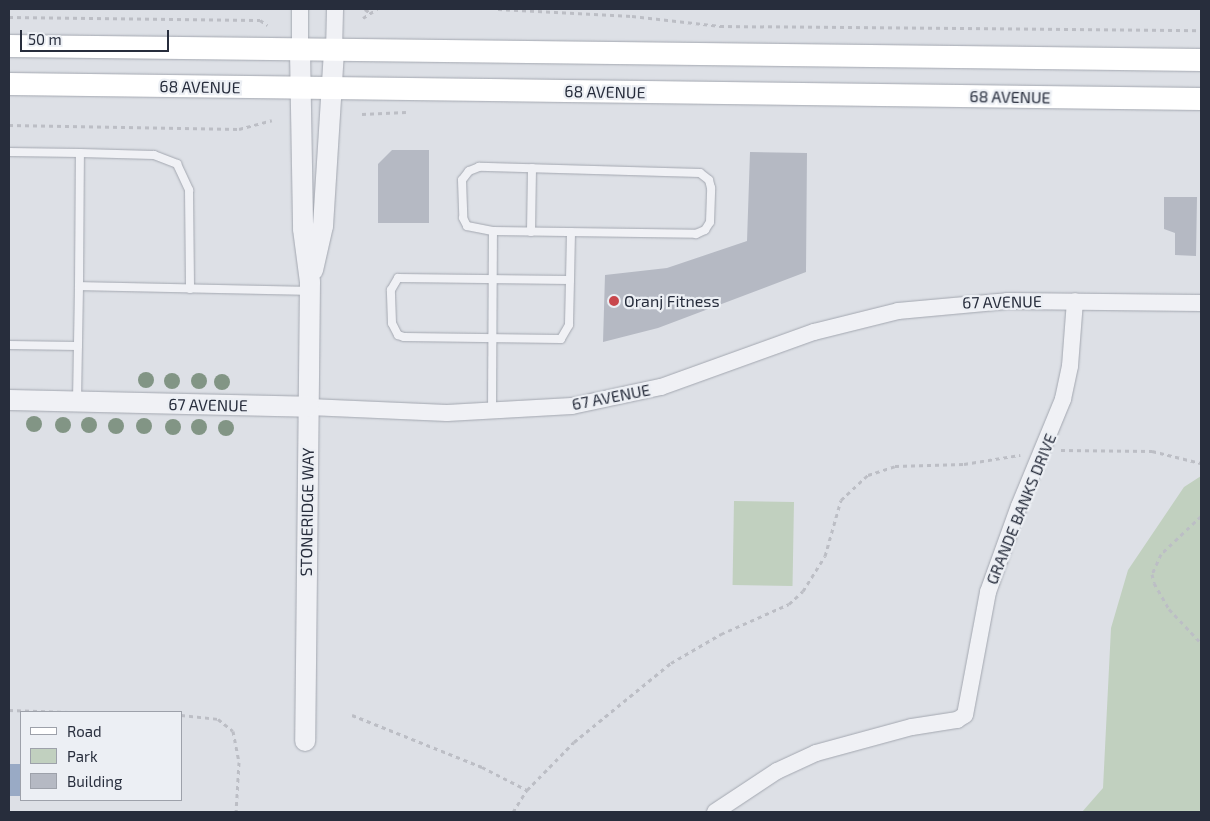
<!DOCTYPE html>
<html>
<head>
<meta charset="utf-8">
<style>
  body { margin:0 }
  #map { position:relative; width:1210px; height:821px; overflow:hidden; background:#dde0e6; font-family:"Exo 2",sans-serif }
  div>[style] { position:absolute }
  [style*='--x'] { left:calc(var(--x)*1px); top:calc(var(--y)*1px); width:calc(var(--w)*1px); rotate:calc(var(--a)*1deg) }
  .green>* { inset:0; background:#c1d0bf; transform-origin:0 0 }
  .water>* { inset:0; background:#99aac5; transform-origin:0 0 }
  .building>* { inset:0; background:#b5b9c3 }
  .path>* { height:3px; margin-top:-1.5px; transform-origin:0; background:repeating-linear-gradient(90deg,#bcbec5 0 4px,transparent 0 8px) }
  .roads { filter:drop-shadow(0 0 1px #a3a7b0) drop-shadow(0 0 1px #a3a7b0) }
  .service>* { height:8px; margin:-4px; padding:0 4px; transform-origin:4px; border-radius:4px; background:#f0f1f5 }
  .minor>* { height:16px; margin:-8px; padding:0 8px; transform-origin:8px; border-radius:8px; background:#f0f1f5 }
  .tertiary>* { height:20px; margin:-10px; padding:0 10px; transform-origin:10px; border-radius:10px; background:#f0f1f5 }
  .secondary>* { height:22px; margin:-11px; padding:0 11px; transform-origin:11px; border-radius:11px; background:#fff }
  .trees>* { width:16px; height:16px; margin:-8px; border-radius:50%; background:#829585 }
  .dots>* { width:14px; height:14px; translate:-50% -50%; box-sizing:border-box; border:2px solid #eceff4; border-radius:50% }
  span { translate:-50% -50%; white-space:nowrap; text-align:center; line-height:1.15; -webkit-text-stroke:4.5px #eceff4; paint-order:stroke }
  .street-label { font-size:16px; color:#272d3c }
  .poi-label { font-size:16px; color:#272d3c }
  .left { translate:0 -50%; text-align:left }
  .frame { position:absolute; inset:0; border:10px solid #272d3c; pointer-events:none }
  .legend { position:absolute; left:20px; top:711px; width:162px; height:90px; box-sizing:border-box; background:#eceff4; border:1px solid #9da1aa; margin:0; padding:6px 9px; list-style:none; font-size:15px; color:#272d3c }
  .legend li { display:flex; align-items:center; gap:10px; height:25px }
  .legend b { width:25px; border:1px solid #9da1aa }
  .scale { position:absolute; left:20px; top:30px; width:149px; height:22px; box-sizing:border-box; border:2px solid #272d3c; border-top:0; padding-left:6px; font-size:15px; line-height:18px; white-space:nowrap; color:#272d3c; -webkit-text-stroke:4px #eceff4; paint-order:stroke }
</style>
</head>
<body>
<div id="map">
  <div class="green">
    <i style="clip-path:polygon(1201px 476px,1201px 812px,1082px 812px,1103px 788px,1111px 628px,1128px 570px,1184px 487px)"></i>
    <i style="left:734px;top:501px;width:60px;height:84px;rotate:1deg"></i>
  </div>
  <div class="water">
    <i style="left:9px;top:764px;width:12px;height:32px"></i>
  </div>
  <div class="building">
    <i style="clip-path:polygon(392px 150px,429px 150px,429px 223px,378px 223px,378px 164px)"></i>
    <i style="clip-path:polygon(750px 152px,807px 153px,806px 272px,658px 328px,603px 342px,605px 275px,667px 268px,747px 241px)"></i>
    <i style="clip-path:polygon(1164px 197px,1197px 197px,1196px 256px,1175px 255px,1175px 233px,1164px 229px)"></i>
  </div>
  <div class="path">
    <i style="--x:365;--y:9;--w:6;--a:39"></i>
    <i style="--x:498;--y:9;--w:134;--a:3"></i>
    <i style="--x:632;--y:16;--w:89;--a:6.5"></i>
    <i style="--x:720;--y:26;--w:481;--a:0.5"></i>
    <i style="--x:9;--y:17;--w:251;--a:0.7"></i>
    <i style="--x:260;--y:20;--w:9;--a:36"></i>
    <i style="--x:363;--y:18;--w:17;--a:-33"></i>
    <i style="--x:362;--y:114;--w:44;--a:-2.6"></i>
    <i style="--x:9;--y:125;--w:230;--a:1"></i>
    <i style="--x:239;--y:129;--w:34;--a:-15"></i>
    <i style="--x:1061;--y:450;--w:91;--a:0.6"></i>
    <i style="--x:1152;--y:451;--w:50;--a:13.8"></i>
    <i style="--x:1201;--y:516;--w:55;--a:136.5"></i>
    <i style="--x:1161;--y:554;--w:22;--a:114"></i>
    <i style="--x:1152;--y:574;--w:9;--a:77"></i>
    <i style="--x:1154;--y:583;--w:30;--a:60"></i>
    <i style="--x:1169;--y:609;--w:47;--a:46.7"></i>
    <i style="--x:9;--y:710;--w:59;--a:1.9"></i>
    <i style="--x:181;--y:715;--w:37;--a:6"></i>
    <i style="--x:218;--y:719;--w:19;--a:39"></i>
    <i style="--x:233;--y:731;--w:32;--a:79"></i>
    <i style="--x:239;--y:762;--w:50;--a:93.4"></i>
    <i style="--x:352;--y:715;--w:140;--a:21.8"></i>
    <i style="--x:482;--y:767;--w:51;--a:27.1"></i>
    <i style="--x:513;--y:812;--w:26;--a:-58"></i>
    <i style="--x:527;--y:790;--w:67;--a:-45.6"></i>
    <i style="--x:574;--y:742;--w:125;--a:-39.2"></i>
    <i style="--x:671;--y:663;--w:58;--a:-30.1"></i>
    <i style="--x:721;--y:634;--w:74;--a:-23.8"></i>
    <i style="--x:789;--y:604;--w:19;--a:-43"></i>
    <i style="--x:803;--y:591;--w:41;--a:-57.8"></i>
    <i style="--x:825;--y:556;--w:58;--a:-74.1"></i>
    <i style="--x:841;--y:500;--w:37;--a:-43"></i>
    <i style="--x:868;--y:475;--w:28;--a:-18"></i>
    <i style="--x:895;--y:466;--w:69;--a:-1.7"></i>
    <i style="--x:964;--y:464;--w:57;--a:-9.1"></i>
  </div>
  <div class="roads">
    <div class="service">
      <i style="--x:9;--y:152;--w:71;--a:0.8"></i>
      <i style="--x:531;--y:232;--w:64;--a:-89.1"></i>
      <i style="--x:570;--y:280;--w:45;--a:91.3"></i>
      <i style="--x:569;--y:325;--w:16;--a:120"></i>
      <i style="--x:561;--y:339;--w:157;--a:-179.3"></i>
      <i style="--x:404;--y:337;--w:6;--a:-162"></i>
      <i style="--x:398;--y:335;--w:13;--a:-117"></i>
      <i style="--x:392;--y:323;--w:33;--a:-92"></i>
      <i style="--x:391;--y:290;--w:14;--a:-60"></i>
      <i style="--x:398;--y:278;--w:172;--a:0.7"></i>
      <i style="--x:570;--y:280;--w:48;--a:-88.8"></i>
      <i style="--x:79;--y:286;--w:133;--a:-89.6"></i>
      <i style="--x:80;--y:153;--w:74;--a:1.5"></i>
      <i style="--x:154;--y:155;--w:25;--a:21"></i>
      <i style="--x:177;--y:164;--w:29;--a:65"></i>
      <i style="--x:189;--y:190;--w:99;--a:89.4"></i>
      <i style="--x:9;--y:345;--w:69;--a:0.8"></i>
      <i style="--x:77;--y:401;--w:115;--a:-89"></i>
      <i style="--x:79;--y:286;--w:231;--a:1.2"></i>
      <i style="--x:492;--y:412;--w:181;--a:-89.7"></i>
      <i style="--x:493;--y:231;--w:203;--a:0.8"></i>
      <i style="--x:696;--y:234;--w:10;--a:-24"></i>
      <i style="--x:705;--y:230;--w:9;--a:-58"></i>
      <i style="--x:710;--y:222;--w:34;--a:-88"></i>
      <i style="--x:711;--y:188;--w:8;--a:-104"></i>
      <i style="--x:709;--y:180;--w:11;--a:-142"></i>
      <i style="--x:700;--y:173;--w:221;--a:-178.4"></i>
      <i style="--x:479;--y:167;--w:11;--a:158"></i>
      <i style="--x:469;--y:171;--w:11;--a:128"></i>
      <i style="--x:462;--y:180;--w:38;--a:88"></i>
      <i style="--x:463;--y:218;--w:9;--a:63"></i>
      <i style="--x:467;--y:226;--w:26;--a:11"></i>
    </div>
    <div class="minor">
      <i style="--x:300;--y:9;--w:42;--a:90"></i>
      <i style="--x:334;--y:51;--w:42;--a:-88.6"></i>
      <i style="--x:309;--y:407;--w:138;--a:2.5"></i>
      <i style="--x:447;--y:413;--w:125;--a:-3.2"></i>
      <i style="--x:572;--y:406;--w:91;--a:-12.1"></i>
      <i style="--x:661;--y:387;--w:163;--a:-19.8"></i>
      <i style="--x:814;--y:332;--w:87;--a:-14"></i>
      <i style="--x:898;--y:311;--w:109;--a:-5.2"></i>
      <i style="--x:1007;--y:301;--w:194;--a:0.6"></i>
      <i style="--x:715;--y:812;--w:74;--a:-33.5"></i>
      <i style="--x:777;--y:771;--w:43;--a:-24.8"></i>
      <i style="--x:816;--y:753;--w:99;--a:-15.2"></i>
      <i style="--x:912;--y:727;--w:46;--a:-8.8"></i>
      <i style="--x:957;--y:720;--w:9;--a:-32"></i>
      <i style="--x:965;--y:715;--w:125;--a:-79.4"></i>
      <i style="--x:988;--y:592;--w:91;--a:-70.2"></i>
      <i style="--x:1019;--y:506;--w:116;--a:-67.6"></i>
      <i style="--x:1063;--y:399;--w:34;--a:-78"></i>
      <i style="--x:1070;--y:366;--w:65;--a:-85.6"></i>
    </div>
    <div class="tertiary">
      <i style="--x:300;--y:51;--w:178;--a:89"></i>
      <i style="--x:303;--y:229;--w:53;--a:82.5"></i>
      <i style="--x:310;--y:282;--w:459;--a:90.6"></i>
      <i style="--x:313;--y:270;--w:45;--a:-77.2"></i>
      <i style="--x:323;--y:226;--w:175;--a:-86.4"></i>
      <i style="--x:9;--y:400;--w:300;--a:1.3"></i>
    </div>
    <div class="secondary">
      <i style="--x:9;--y:46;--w:1192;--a:0.67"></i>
      <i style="--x:9;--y:84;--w:1192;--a:0.72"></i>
    </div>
  </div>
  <div class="trees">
    <i style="left:146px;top:380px"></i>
    <i style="left:172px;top:381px"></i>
    <i style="left:199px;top:381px"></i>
    <i style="left:222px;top:382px"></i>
    <i style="left:34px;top:424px"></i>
    <i style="left:63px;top:425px"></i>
    <i style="left:89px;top:425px"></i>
    <i style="left:116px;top:426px"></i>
    <i style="left:144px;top:426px"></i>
    <i style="left:173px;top:427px"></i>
    <i style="left:199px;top:427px"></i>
    <i style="left:226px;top:428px"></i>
  </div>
  <div class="dots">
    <i style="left:614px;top:301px;background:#c8464c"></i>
  </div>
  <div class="street-label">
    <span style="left:200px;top:87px;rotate:1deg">68 AVENUE</span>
    <span style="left:605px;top:92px;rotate:1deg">68 AVENUE</span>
    <span style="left:1010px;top:97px;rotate:1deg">68 AVENUE</span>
    <span style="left:1002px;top:302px;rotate:-1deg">67 AVENUE</span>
    <span style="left:611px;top:397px;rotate:-11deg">67 AVENUE</span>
    <span style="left:208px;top:405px;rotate:1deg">67 AVENUE</span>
    <span style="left:1021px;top:509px;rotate:-68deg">GRANDE BANKS DRIVE</span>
    <span style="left:307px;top:512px;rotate:-89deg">STONERIDGE WAY</span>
  </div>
  <div class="poi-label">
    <span class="left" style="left:624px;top:301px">Oranj Fitness</span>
  </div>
  <div class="frame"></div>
  <ul class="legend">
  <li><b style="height:6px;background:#fff"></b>Road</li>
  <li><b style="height:14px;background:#c1d0bf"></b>Park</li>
  <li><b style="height:14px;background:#b5b9c3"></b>Building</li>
  </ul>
  <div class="scale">50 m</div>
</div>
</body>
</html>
